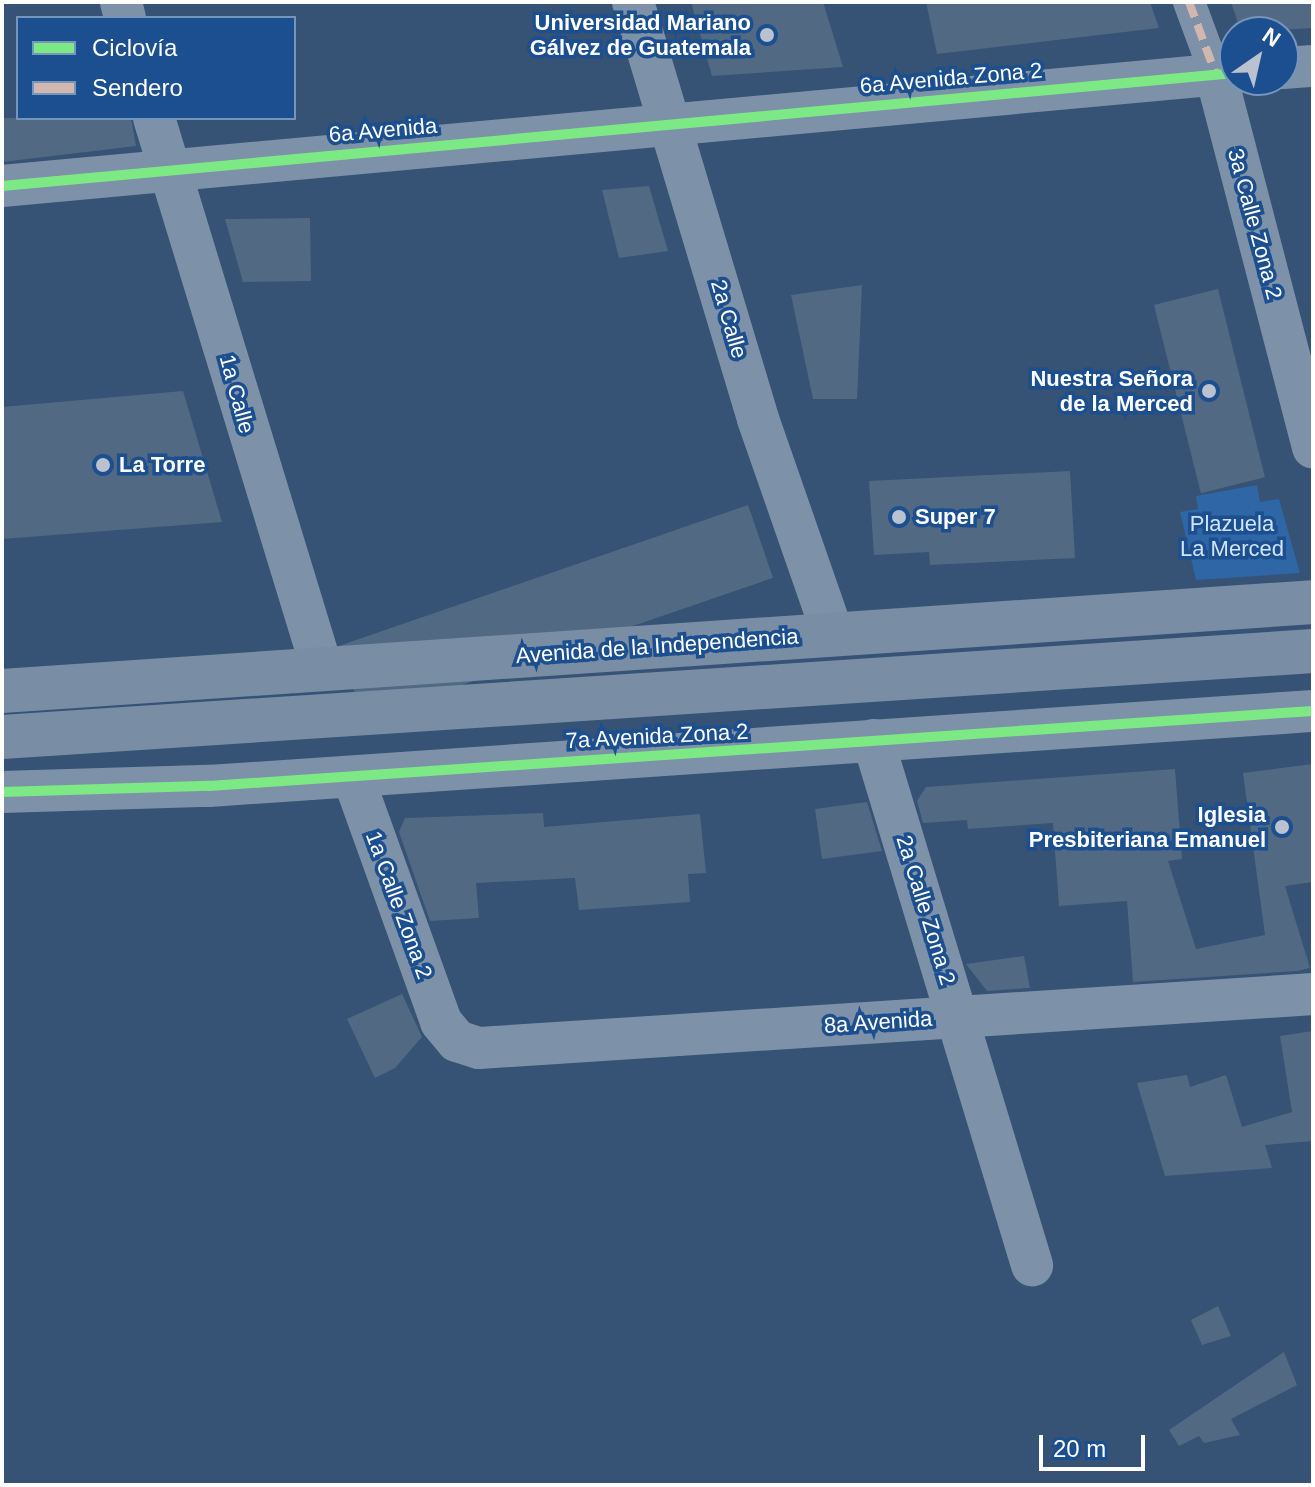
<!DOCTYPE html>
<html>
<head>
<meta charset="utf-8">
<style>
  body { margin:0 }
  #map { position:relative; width:1315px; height:1487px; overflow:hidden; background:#365274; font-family:Helvetica,sans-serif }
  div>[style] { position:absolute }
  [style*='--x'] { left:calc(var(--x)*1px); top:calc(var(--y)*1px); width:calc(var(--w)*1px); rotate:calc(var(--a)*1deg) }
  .green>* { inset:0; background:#2f66a5 }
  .building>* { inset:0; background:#526984; transform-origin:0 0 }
  .pedestrian>* { height:32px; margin:-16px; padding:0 16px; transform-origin:16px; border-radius:16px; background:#7d92a8 }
  .minor>* { height:42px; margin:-21px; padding:0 21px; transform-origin:21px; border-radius:21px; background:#7d92a8 }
  .secondary>* { height:44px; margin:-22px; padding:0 22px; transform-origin:22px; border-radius:22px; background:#798da4 }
  .quiet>* { height:8px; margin-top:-4px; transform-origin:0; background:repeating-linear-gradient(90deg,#d1b7ad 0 16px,transparent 0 24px) }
  .cycleway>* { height:10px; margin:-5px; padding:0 5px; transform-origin:5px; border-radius:5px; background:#7ce984 }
  .dots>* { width:22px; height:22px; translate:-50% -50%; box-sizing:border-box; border:4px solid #1b4f8f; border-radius:50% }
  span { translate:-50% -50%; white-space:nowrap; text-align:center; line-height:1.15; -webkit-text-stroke:7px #1b4f8f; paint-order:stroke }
  .poi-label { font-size:22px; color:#fff; font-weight:700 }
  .right { translate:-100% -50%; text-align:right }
  .left { translate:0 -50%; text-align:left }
  .street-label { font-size:22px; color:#fff }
  .park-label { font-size:22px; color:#cfe3fa }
  .frame { position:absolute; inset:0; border:4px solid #fff; pointer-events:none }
  .legend { position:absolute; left:16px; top:16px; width:280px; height:104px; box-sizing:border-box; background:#1b4f8f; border:2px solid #7695bc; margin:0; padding:10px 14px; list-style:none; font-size:24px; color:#fff }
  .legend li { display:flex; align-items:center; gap:16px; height:40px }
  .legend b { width:40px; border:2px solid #7695bc }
  .north { position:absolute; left:1219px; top:16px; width:80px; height:80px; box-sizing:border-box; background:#1b4f8f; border:2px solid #7695bc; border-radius:50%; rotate:34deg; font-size:22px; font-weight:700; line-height:32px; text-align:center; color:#fff }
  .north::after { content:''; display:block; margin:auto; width:28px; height:36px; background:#b9c2ce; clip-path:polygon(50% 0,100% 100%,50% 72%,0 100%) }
  .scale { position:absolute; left:1039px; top:1435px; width:106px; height:36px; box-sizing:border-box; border:4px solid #fff; border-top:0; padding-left:10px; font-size:24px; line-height:28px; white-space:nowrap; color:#fff; -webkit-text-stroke:6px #1b4f8f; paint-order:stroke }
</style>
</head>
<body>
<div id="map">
  <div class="green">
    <i style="clip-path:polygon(1257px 485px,1260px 502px,1279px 499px,1300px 573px,1196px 580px,1180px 512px,1198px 509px,1196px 496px)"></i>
  </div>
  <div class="building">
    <i style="clip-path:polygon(691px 2px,823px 2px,843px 67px,712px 76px)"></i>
    <i style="clip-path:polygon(926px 2px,1150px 2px,1159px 28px,937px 54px)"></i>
    <i style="clip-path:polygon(1231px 2px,1313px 2px,1313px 28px,1241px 32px)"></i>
    <i style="clip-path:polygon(2px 118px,131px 118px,136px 146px,2px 162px)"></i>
    <i style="clip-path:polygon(649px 186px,668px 251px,619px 258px,602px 190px)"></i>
    <i style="clip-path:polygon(310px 218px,311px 281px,243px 282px,225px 219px)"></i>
    <i style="clip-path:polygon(862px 285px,857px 399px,813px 399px,791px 295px)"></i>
    <i style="left:1218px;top:289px;width:194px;height:66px;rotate:76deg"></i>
    <i style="clip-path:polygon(183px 391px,222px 522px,2px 539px,2px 407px)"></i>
    <i style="clip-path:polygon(1070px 471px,1075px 558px,930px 565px,929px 552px,874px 555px,869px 481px)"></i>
    <i style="left:748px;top:505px;width:77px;height:433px;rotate:71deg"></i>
    <i style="clip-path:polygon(1313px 764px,1313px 882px,1285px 886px,1310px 968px,1297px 971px,1133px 982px,1127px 901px,1059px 906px,1053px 823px,968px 829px,967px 820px,923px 823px,917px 801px,926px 787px,1175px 769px,1182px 859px,1168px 861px,1196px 949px,1265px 935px,1243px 773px)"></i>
    <i style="clip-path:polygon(867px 802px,882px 851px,822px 859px,815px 809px)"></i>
    <i style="clip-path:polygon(543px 813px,544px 827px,700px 814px,706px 873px,688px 874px,690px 902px,579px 910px,575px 878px,476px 883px,479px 918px,430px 921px,399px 832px,405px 818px)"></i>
    <i style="clip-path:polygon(1024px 956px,1030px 988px,987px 991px,966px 964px)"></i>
    <i style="clip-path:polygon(402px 994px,422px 1037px,395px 1068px,375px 1078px,347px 1019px)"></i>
    <i style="clip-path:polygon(1313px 1031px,1313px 1141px,1265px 1145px,1272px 1168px,1165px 1176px,1137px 1083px,1187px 1075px,1190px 1087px,1226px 1075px,1242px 1127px,1292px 1112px,1280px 1036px)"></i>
    <i style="clip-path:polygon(1218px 1306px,1231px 1336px,1202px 1345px,1191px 1320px)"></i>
    <i style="clip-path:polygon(1284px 1352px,1297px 1385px,1231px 1419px,1240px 1435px,1204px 1443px,1199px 1436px,1179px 1446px,1169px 1430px)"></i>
  </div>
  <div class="pedestrian">
    <i style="--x:1189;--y:2;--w:78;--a:69.7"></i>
  </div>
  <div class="minor">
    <i style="--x:121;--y:2;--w:16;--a:76"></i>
    <i style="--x:633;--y:2;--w:435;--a:73.3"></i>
    <i style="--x:758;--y:419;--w:228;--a:70.8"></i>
    <i style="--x:1283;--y:68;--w:30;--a:-4"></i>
    <i style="--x:1216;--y:75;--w:385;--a:75.4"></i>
    <i style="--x:154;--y:118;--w:576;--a:73.04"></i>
    <i style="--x:2;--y:186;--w:1238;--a:-5.24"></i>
    <i style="--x:873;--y:740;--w:549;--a:73.15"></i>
    <i style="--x:353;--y:777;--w:260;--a:70.2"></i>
    <i style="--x:441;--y:1022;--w:25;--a:50"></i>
    <i style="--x:457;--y:1041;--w:23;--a:18"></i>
    <i style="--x:479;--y:1048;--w:836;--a:-3.7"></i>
    <i style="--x:2;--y:792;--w:207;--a:-1.7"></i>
    <i style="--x:209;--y:786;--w:1107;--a:-3.89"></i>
  </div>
  <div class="secondary">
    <i style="--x:2;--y:691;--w:1314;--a:-3.88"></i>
    <i style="--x:2;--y:737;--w:1314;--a:-3.75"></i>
  </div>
  <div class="quiet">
    <i style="--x:1189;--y:2;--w:78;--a:69.7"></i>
  </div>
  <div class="cycleway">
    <i style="--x:2;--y:186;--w:1238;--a:-5.24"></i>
    <i style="--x:2;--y:792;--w:207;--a:-1.7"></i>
    <i style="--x:209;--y:786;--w:1107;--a:-3.89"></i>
  </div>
  <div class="dots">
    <i style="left:767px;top:35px;background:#b9c2ce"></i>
    <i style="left:1209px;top:391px;background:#b9c2ce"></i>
    <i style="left:103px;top:465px;background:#b9c2ce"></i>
    <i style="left:899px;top:517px;background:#b9c2ce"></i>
    <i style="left:1282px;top:827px;background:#b9c2ce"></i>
  </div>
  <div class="poi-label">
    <span class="right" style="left:751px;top:35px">Universidad Mariano<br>Gálvez de Guatemala</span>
    <span class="right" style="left:1193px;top:391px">Nuestra Señora<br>de la Merced</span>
    <span class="left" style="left:119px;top:465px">La Torre</span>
    <span class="left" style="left:915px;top:517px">Super 7</span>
    <span class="right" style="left:1266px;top:827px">Iglesia<br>Presbiteriana Emanuel</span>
  </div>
  <div class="street-label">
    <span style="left:951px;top:78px;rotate:-5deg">6a Avenida Zona 2</span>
    <span style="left:383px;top:130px;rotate:-5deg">6a Avenida</span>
    <span style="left:1255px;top:224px;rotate:75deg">3a Calle Zona 2</span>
    <span style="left:729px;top:319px;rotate:74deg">2a Calle</span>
    <span style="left:237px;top:394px;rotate:75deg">1a Calle</span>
    <span style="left:657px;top:646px;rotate:-4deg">Avenida de la Independencia</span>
    <span style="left:657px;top:736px;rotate:-3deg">7a Avenida Zona 2</span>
    <span style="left:399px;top:905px;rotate:70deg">1a Calle Zona 2</span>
    <span style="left:926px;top:910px;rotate:73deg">2a Calle Zona 2</span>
    <span style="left:878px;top:1022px;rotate:-4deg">8a Avenida</span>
  </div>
  <div class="park-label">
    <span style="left:1232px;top:536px">Plazuela<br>La Merced</span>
  </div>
  <div class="frame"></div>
  <ul class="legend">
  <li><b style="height:10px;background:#7ce984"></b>Ciclovía</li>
  <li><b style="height:10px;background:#d1b7ad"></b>Sendero</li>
  </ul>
  <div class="north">N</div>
  <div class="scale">20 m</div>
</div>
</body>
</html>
